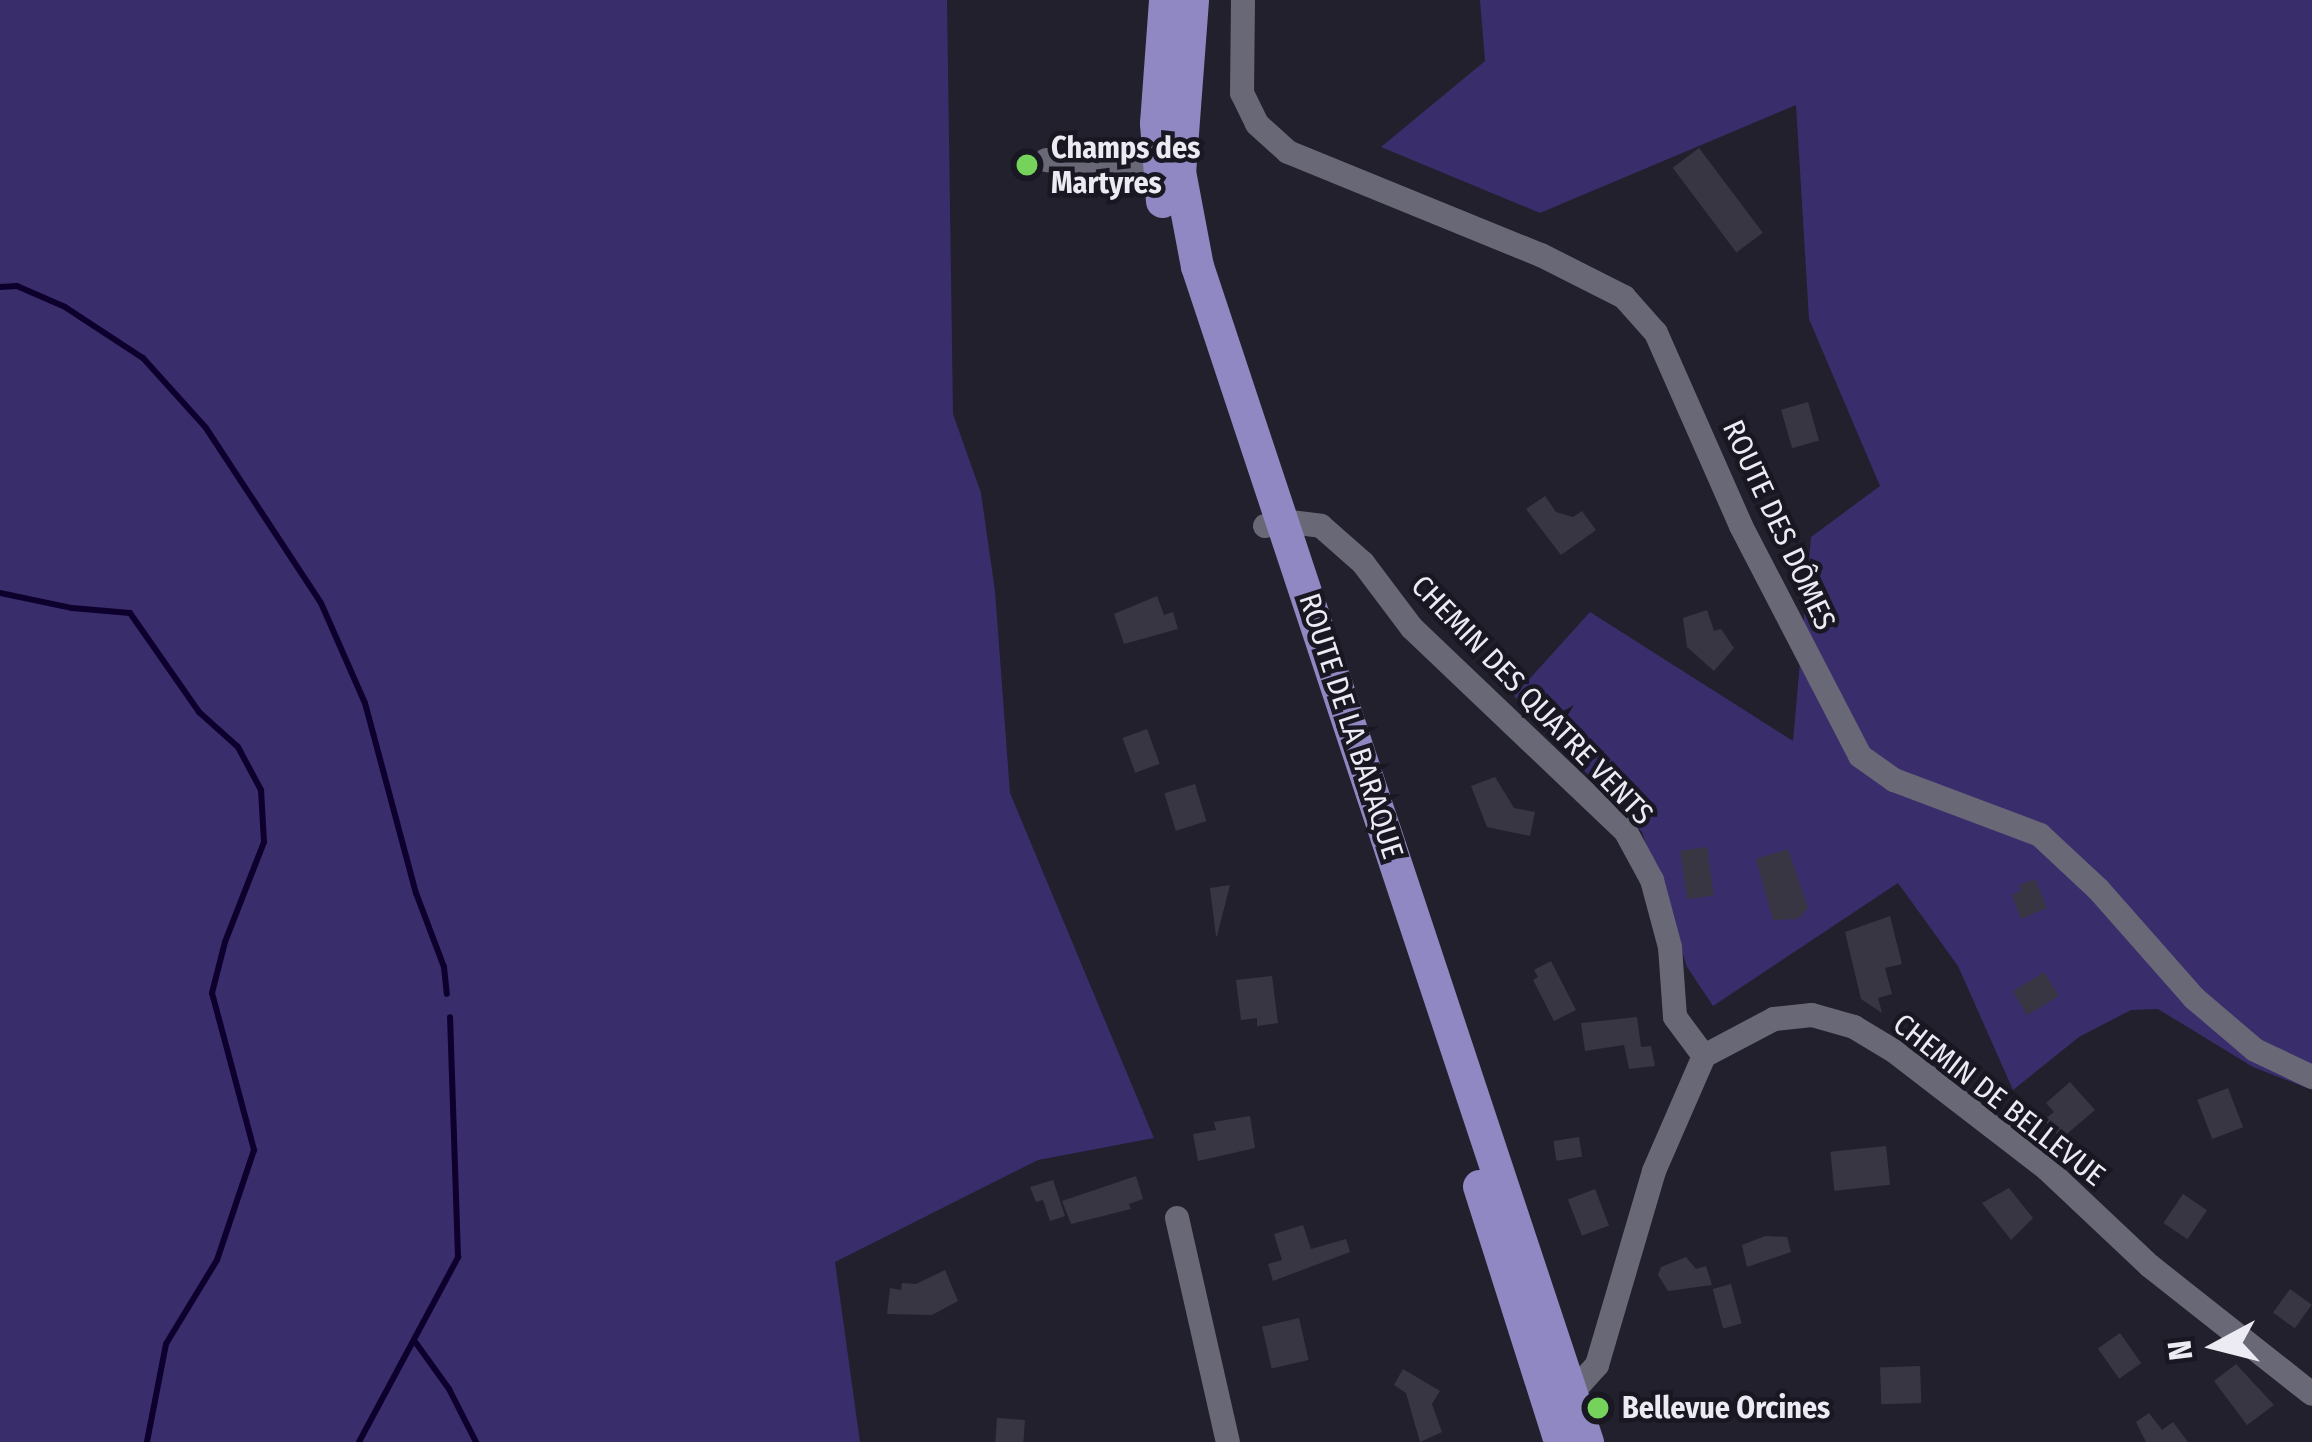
<!DOCTYPE html>
<html>
<head>
<meta charset="utf-8">
<style>
  body { margin:0 }
  #map { position:relative; width:2312px; height:1442px; overflow:hidden; background:#21202c; font-family:"Fira Sans Condensed",sans-serif }
  div>[style] { position:absolute }
  [style*='--x'] { left:calc(var(--x)*1px); top:calc(var(--y)*1px); width:calc(var(--w)*1px); rotate:calc(var(--a)*1deg) }
  .green>* { inset:0; background:#3a2d6c }
  .stream>* { height:6px; margin:-3px; padding:0 3px; transform-origin:3px; border-radius:3px; background:#0d002d }
  .building>* { inset:0; background:#383643; transform-origin:0 0 }
  .minor>* { height:24px; margin:-12px; padding:0 12px; transform-origin:12px; border-radius:12px; background:#696876 }
  .major>* { height:33px; margin:-16.5px; padding:0 16.5px; transform-origin:16.5px; border-radius:16.5px; background:#9088c2 }
  .dots>* { width:33px; height:33px; translate:-50% -50%; box-sizing:border-box; border:6px solid #181722; border-radius:50% }
  span { translate:-50% -50%; white-space:nowrap; text-align:center; line-height:1.15; -webkit-text-stroke:9px #181722; paint-order:stroke }
  .poi-label { font-size:30px; color:#ecebf3; font-weight:700 }
  .left { translate:0 -50%; text-align:left }
  .street-label { font-size:30px; color:#ecebf3 }
  .north { position:absolute; left:2156px; top:1286px; width:120px; height:120px; -webkit-text-stroke:9px #181722; paint-order:stroke; rotate:263deg; font-size:33px; font-weight:700; line-height:48px; text-align:center; color:#ecebf3 }
  .north::after { content:''; display:block; margin:auto; width:42px; height:54px; background:#ecebf3; clip-path:polygon(50% 0,100% 100%,50% 72%,0 100%) }
</style>
</head>
<body>
<div id="map">
  <div class="green">
    <i style="clip-path:polygon(0 0,947px 0,953px 414px,981px 493px,995px 591px,1010px 793px,1154px 1138px,1038px 1160px,835px 1262px,860px 1442px,0 1442px)"></i>
    <i style="clip-path:polygon(1480px 0,2312px 0,2312px 1090px,2253px 1067px,2158px 1009px,2131px 1010px,2079px 1037px,2013px 1090px,1958px 966px,1898px 883px,1713px 1006px,1687px 967px,1642px 832px,1514px 696px,1590px 612px,1793px 741px,1811px 537px,1880px 486px,1809px 319px,1796px 105px,1540px 213px,1381px 147px,1485px 61px)"></i>
  </div>
  <div class="stream">
    <i style="--x:0;--y:287;--w:17;--a:-3"></i>
    <i style="--x:17;--y:286;--w:52;--a:23.6"></i>
    <i style="--x:65;--y:307;--w:93;--a:33.2"></i>
    <i style="--x:143;--y:358;--w:94;--a:48"></i>
    <i style="--x:206;--y:428;--w:209;--a:56.7"></i>
    <i style="--x:321;--y:603;--w:109;--a:66.3"></i>
    <i style="--x:365;--y:703;--w:197;--a:75"></i>
    <i style="--x:416;--y:893;--w:79;--a:69.3"></i>
    <i style="--x:444;--y:967;--w:27;--a:84"></i>
    <i style="--x:0;--y:593;--w:74;--a:11.8"></i>
    <i style="--x:72;--y:608;--w:58;--a:4.9"></i>
    <i style="--x:130;--y:613;--w:121;--a:55.1"></i>
    <i style="--x:199;--y:712;--w:52;--a:41.9"></i>
    <i style="--x:238;--y:747;--w:49;--a:61.9"></i>
    <i style="--x:261;--y:790;--w:52;--a:86.7"></i>
    <i style="--x:264;--y:842;--w:107;--a:111.3"></i>
    <i style="--x:225;--y:942;--w:53;--a:104.3"></i>
    <i style="--x:212;--y:993;--w:163;--a:75"></i>
    <i style="--x:254;--y:1150;--w:116;--a:108.6"></i>
    <i style="--x:217;--y:1260;--w:98;--a:121.3"></i>
    <i style="--x:166;--y:1344;--w:100;--a:101"></i>
    <i style="--x:416;--y:1343;--w:57;--a:54.3"></i>
    <i style="--x:449;--y:1389;--w:59;--a:63"></i>
    <i style="--x:359;--y:1442;--w:210;--a:-61.8"></i>
    <i style="--x:458;--y:1257;--w:240;--a:-91.9"></i>
  </div>
  <div class="building">
    <i style="left:1699px;top:148px;width:106px;height:33px;rotate:53deg"></i>
    <i style="left:1808px;top:402px;width:40px;height:28px;rotate:74deg"></i>
    <i style="clip-path:polygon(1545px 496px,1556px 512px,1573px 517px,1582px 511px,1596px 530px,1561px 555px,1526px 509px)"></i>
    <i style="clip-path:polygon(1157px 596px,1164px 615px,1173px 612px,1178px 629px,1124px 644px,1114px 614px)"></i>
    <i style="clip-path:polygon(1707px 610px,1714px 631px,1721px 629px,1734px 648px,1714px 671px,1687px 647px,1683px 618px)"></i>
    <i style="left:1147px;top:729px;width:37px;height:26px;rotate:70deg"></i>
    <i style="clip-path:polygon(1495px 777px,1514px 808px,1535px 812px,1530px 836px,1487px 827px,1471px 786px)"></i>
    <i style="left:1195px;top:784px;width:39px;height:32px;rotate:73deg"></i>
    <i style="left:1707px;top:847px;width:49px;height:27px;rotate:82deg"></i>
    <i style="clip-path:polygon(1788px 849px,1808px 908px,1798px 919px,1773px 920px,1756px 859px)"></i>
    <i style="clip-path:polygon(2035px 879px,2047px 908px,2021px 919px,2012px 895px,2021px 891px,2019px 885px)"></i>
    <i style="clip-path:polygon(1230px 885px,1217px 936px,1216px 936px,1210px 888px)"></i>
    <i style="clip-path:polygon(1890px 916px,1902px 964px,1885px 968px,1892px 994px,1878px 998px,1882px 1013px,1861px 999px,1845px 932px)"></i>
    <i style="clip-path:polygon(1551px 961px,1576px 1010px,1554px 1021px,1533px 980px,1538px 977px,1534px 970px)"></i>
    <i style="left:2044px;top:972px;width:28px;height:37px;rotate:58deg"></i>
    <i style="clip-path:polygon(1272px 976px,1278px 1023px,1257px 1026px,1257px 1018px,1241px 1020px,1236px 980px)"></i>
    <i style="clip-path:polygon(1637px 1017px,1641px 1047px,1651px 1046px,1655px 1066px,1629px 1069px,1624px 1045px,1585px 1051px,1581px 1023px)"></i>
    <i style="clip-path:polygon(2070px 1082px,2095px 1110px,2061px 1139px,2044px 1120px,2054px 1112px,2046px 1103px)"></i>
    <i style="left:2228px;top:1088px;width:42px;height:33px;rotate:69deg"></i>
    <i style="clip-path:polygon(1250px 1116px,1255px 1148px,1198px 1161px,1193px 1134px,1216px 1130px,1214px 1122px)"></i>
    <i style="left:1579px;top:1137px;width:20px;height:26px;rotate:81deg"></i>
    <i style="left:1886px;top:1146px;width:39px;height:56px;rotate:84deg"></i>
    <i style="clip-path:polygon(1136px 1176px,1143px 1199px,1129px 1204px,1131px 1209px,1071px 1224px,1062px 1201px)"></i>
    <i style="clip-path:polygon(1053px 1180px,1065px 1216px,1050px 1221px,1043px 1200px,1036px 1202px,1030px 1187px)"></i>
    <i style="clip-path:polygon(2009px 1188px,2033px 1218px,2011px 1240px,1982px 1203px)"></i>
    <i style="left:1595px;top:1189px;width:39px;height:29px;rotate:69deg"></i>
    <i style="left:2183px;top:1194px;width:29px;height:35px;rotate:34deg"></i>
    <i style="clip-path:polygon(1303px 1225px,1311px 1249px,1346px 1239px,1350px 1252px,1273px 1281px,1268px 1264px,1282px 1260px,1274px 1234px)"></i>
    <i style="clip-path:polygon(1765px 1236px,1787px 1237px,1791px 1252px,1747px 1267px,1742px 1245px)"></i>
    <i style="clip-path:polygon(1686px 1257px,1696px 1269px,1706px 1266px,1712px 1285px,1668px 1291px,1658px 1275px,1661px 1267px)"></i>
    <i style="clip-path:polygon(945px 1270px,958px 1301px,932px 1315px,887px 1314px,890px 1288px,901px 1290px,902px 1283px,916px 1284px)"></i>
    <i style="left:1731px;top:1284px;width:41px;height:19px;rotate:75deg"></i>
    <i style="left:2290px;top:1289px;width:27px;height:29px;rotate:36deg"></i>
    <i style="left:1299px;top:1318px;width:43px;height:38px;rotate:77deg"></i>
    <i style="left:2120px;top:1333px;width:37px;height:27px;rotate:55deg"></i>
    <i style="clip-path:polygon(2236px 1364px,2274px 1405px,2247px 1425px,2214px 1381px)"></i>
    <i style="left:1920px;top:1366px;width:37px;height:40px;rotate:88deg"></i>
    <i style="clip-path:polygon(1403px 1369px,1440px 1391px,1432px 1404px,1442px 1432px,1420px 1442px,1406px 1393px,1394px 1385px)"></i>
    <i style="clip-path:polygon(2149px 1413px,2162px 1430px,2173px 1422px,2188px 1442px,2146px 1442px,2136px 1422px)"></i>
    <i style="left:997px;top:1418px;width:28px;height:24px;rotate:4deg"></i>
  </div>
  <div class="minor">
    <i style="--x:1243;--y:0;--w:93;--a:90.6"></i>
    <i style="--x:1242;--y:93;--w:34;--a:64"></i>
    <i style="--x:1257;--y:124;--w:42;--a:42.1"></i>
    <i style="--x:1288;--y:152;--w:273;--a:22.2"></i>
    <i style="--x:1541;--y:255;--w:93;--a:26.8"></i>
    <i style="--x:1624;--y:297;--w:48;--a:48.4"></i>
    <i style="--x:1656;--y:333;--w:211;--a:66.2"></i>
    <i style="--x:1741;--y:526;--w:259;--a:62.6"></i>
    <i style="--x:1860;--y:756;--w:42;--a:35.2"></i>
    <i style="--x:1894;--y:780;--w:156;--a:20.6"></i>
    <i style="--x:2040;--y:835;--w:79;--a:43"></i>
    <i style="--x:2098;--y:889;--w:145;--a:48.6"></i>
    <i style="--x:2194;--y:998;--w:80;--a:40.4"></i>
    <i style="--x:2255;--y:1050;--w:63;--a:25.3"></i>
    <i style="--x:1046;--y:160;--w:112;--a:7.2"></i>
    <i style="--x:1265;--y:526;--w:18;--a:-16"></i>
    <i style="--x:1282;--y:521;--w:39;--a:7"></i>
    <i style="--x:1321;--y:526;--w:56;--a:41.4"></i>
    <i style="--x:1363;--y:563;--w:81;--a:53"></i>
    <i style="--x:1412;--y:628;--w:296;--a:43.6"></i>
    <i style="--x:1626;--y:832;--w:55;--a:61.6"></i>
    <i style="--x:1652;--y:880;--w:69;--a:75"></i>
    <i style="--x:1670;--y:947;--w:70;--a:85.9"></i>
    <i style="--x:1675;--y:1017;--w:49;--a:53.4"></i>
    <i style="--x:1177;--y:1218;--w:230;--a:77.2"></i>
    <i style="--x:1561;--y:1405;--w:54;--a:-48"></i>
    <i style="--x:1597;--y:1365;--w:202;--a:-73.6"></i>
    <i style="--x:1654;--y:1171;--w:125;--a:-66.5"></i>
    <i style="--x:1704;--y:1056;--w:79;--a:-27.9"></i>
    <i style="--x:1774;--y:1019;--w:38;--a:-6"></i>
    <i style="--x:1812;--y:1015;--w:44;--a:15.9"></i>
    <i style="--x:1854;--y:1027;--w:47;--a:31"></i>
    <i style="--x:1894;--y:1051;--w:193;--a:37.6"></i>
    <i style="--x:2047;--y:1169;--w:141;--a:43.3"></i>
    <i style="--x:2150;--y:1266;--w:206;--a:38.3"></i>
  </div>
  <div class="major">
    <i style="--x:1192;--y:0;--w:171;--a:94.3"></i>
    <i style="--x:1179;--y:171;--w:97;--a:79.3"></i>
    <i style="--x:1197;--y:266;--w:1239;--a:71.65"></i>
    <i style="--x:1162;--y:201;--w:78;--a:-94.4"></i>
    <i style="--x:1156;--y:123;--w:123;--a:-85.8"></i>
    <i style="--x:1479;--y:1186;--w:269;--a:72.4"></i>
  </div>
  <div class="dots">
    <i style="left:1027px;top:165px;background:#75d25b"></i>
    <i style="left:1598px;top:1408px;background:#75d25b"></i>
  </div>
  <div class="poi-label">
    <span class="left" style="left:1051px;top:165px">Champs des<br>Martyres</span>
    <span class="left" style="left:1622px;top:1408px">Bellevue Orcines</span>
  </div>
  <div class="street-label">
    <span style="left:1779px;top:525px;rotate:65deg">ROUTE DES DÔMES</span>
    <span style="left:1532px;top:700px;rotate:46deg">CHEMIN DES QUATRE VENTS</span>
    <span style="left:1351px;top:726px;rotate:72deg">ROUTE DE LA BARAQUE</span>
    <span style="left:1999px;top:1100px;rotate:38deg">CHEMIN DE BELLEVUE</span>
  </div>
  <div class="north">N</div>
</div>
</body>
</html>
